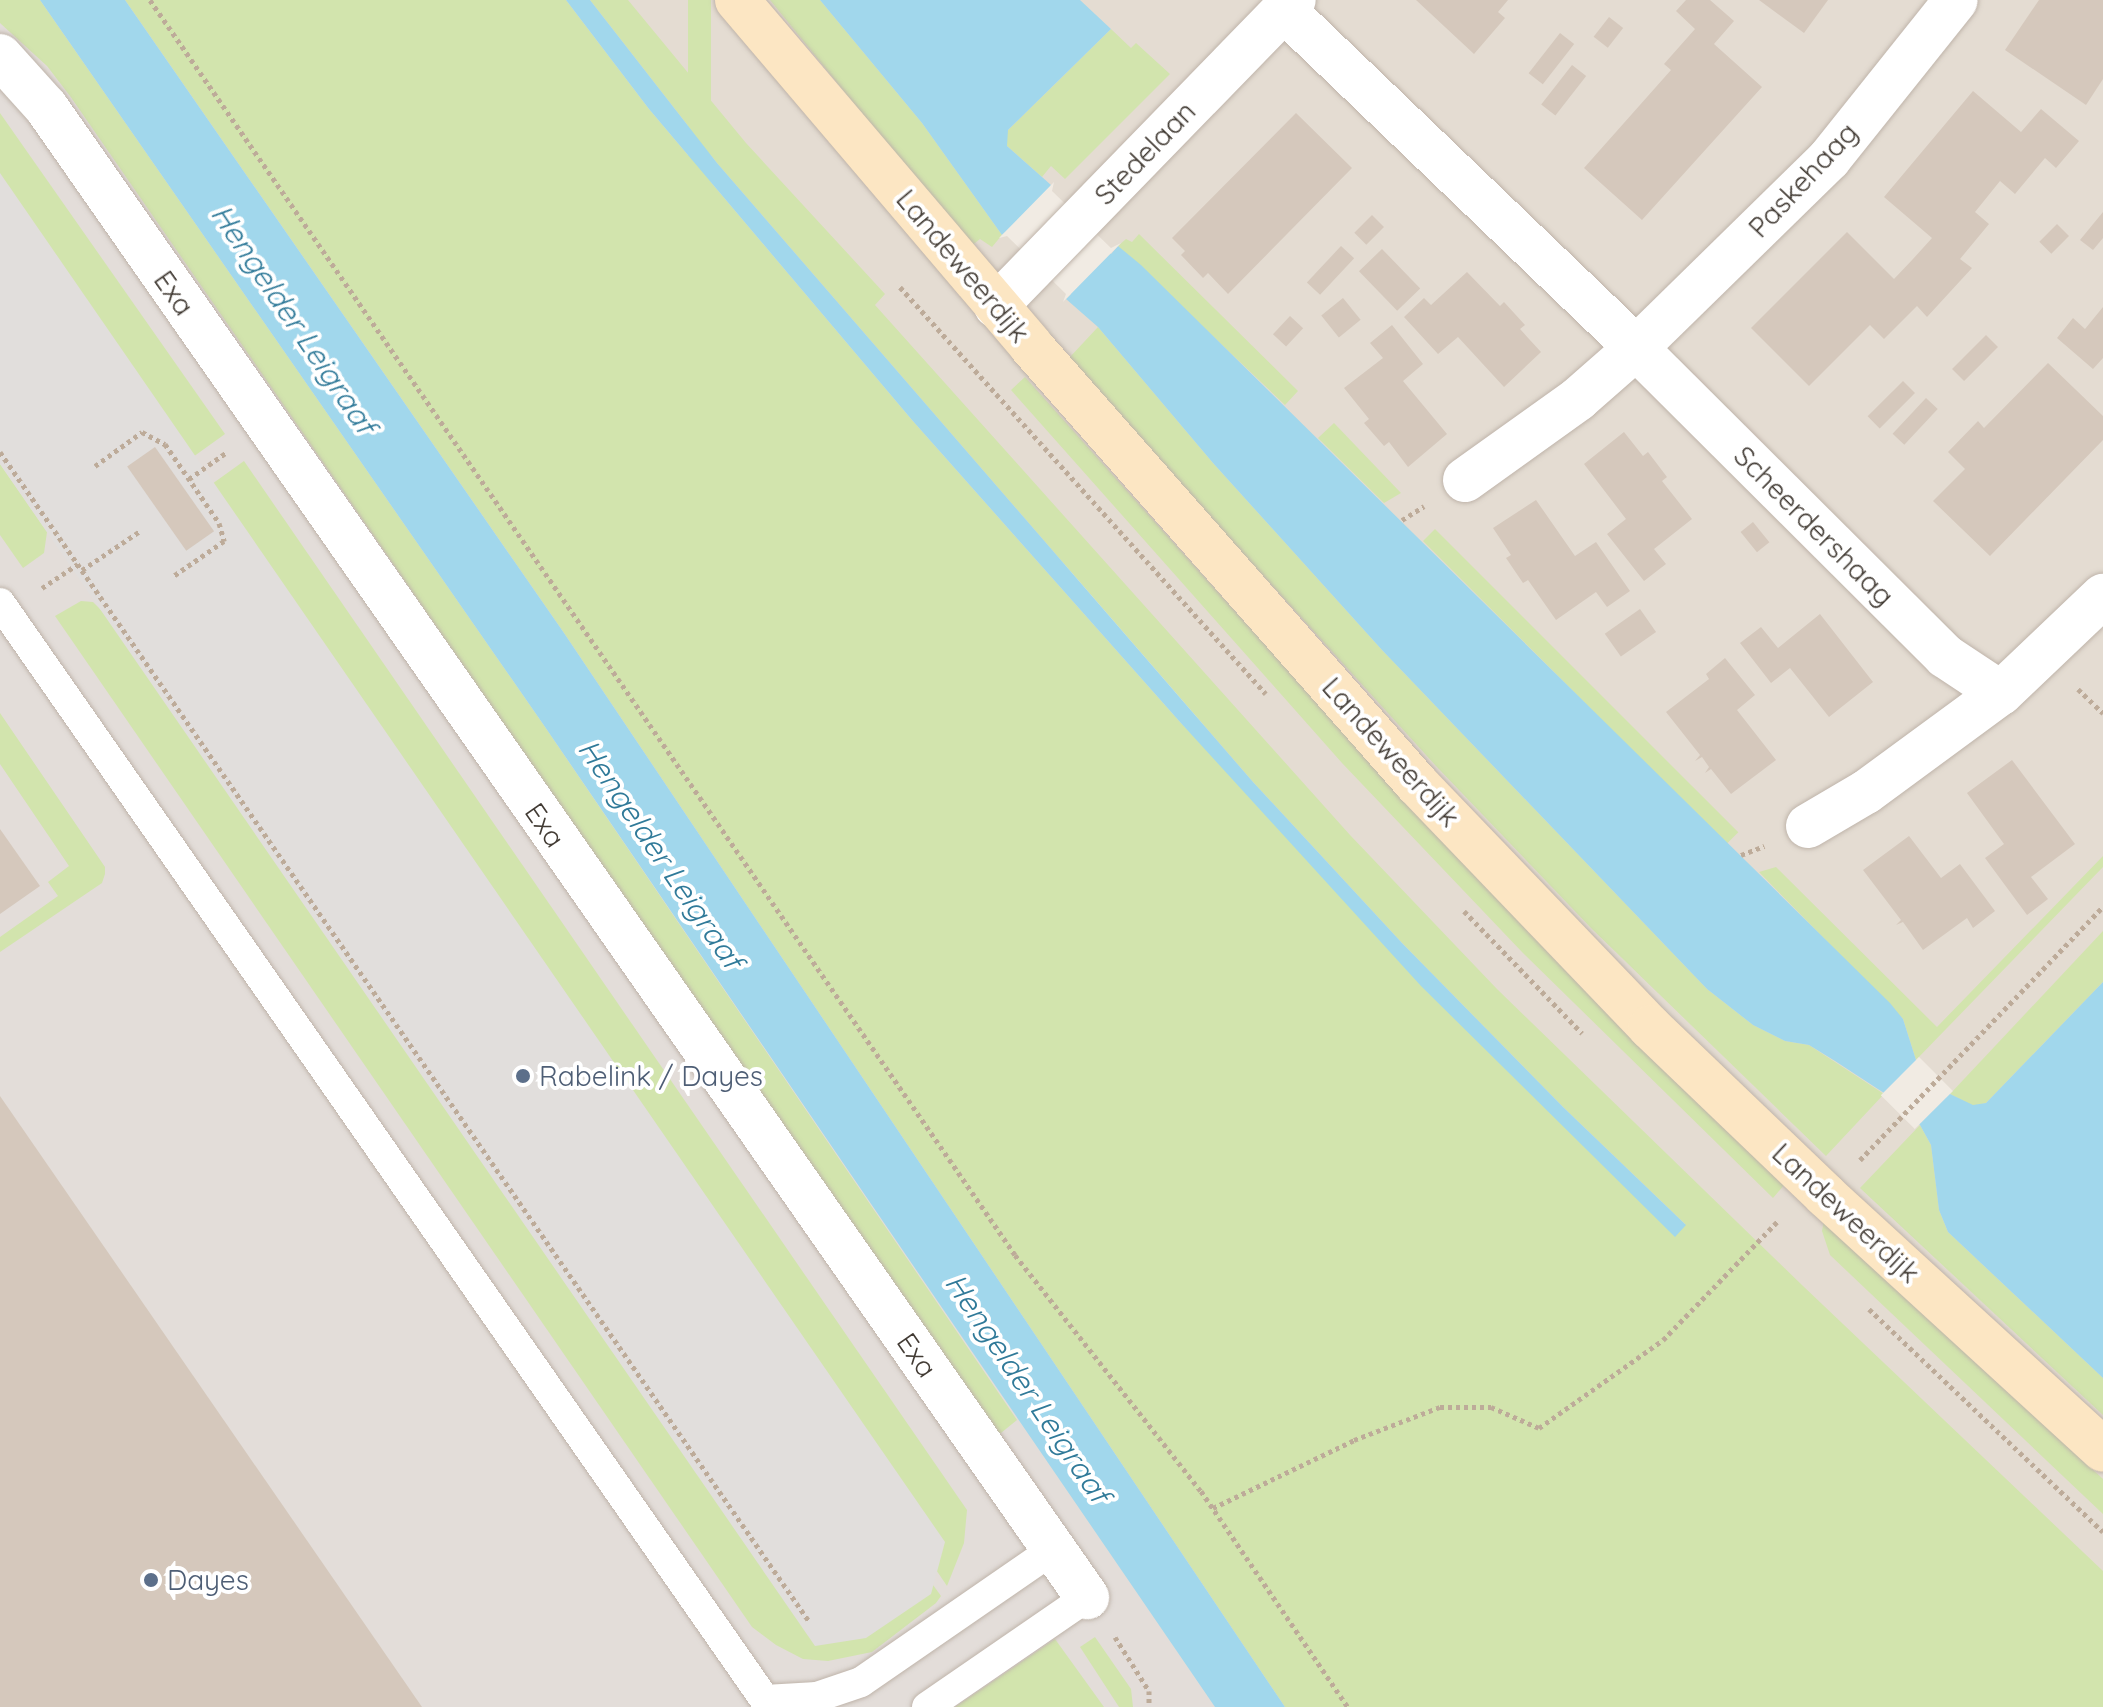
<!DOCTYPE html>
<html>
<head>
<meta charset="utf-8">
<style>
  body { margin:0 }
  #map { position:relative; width:2103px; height:1707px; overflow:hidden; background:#f1ebe3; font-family:Quicksand,sans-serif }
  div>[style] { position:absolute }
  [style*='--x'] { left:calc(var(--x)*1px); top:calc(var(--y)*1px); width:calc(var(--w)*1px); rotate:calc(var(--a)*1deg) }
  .residential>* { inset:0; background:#e4dcd2 }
  .industrial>* { inset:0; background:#e3ddd9 }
  .green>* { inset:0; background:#d2e4ad; transform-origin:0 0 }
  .parking>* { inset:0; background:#e1dedc }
  .water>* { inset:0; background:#a1d7ec }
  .pier>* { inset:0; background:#f1ebe3; transform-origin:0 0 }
  .building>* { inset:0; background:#d5c8bc; transform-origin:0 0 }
  .path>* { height:5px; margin-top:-2.5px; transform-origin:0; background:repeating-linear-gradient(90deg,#bdab99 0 4px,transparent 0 8px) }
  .roads { filter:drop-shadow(0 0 2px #bfb4aa) drop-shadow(0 0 2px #bfb4aa) }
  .lane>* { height:30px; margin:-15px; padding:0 15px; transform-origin:15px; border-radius:15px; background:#fff }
  .street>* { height:44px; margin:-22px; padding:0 22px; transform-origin:22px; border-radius:22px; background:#fff }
  .secondary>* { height:44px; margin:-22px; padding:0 22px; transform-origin:22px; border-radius:22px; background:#fce6c3 }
  .dots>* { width:22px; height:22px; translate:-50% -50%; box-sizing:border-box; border:4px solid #fff; border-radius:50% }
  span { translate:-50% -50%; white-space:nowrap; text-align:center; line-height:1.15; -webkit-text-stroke:8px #fff; paint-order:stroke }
  .street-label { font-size:28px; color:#423b34 }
  .service-label { font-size:28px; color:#4e5e75 }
  .left { translate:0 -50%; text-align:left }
  .water-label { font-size:30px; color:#307a99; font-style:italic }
</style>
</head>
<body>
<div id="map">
  <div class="residential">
    <i style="clip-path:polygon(582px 0,2103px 0,2103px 1661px,1681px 1230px,827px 308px)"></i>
  </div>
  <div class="industrial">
    <i style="clip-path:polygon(0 0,582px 0,827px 308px,1097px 616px,2103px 1641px,2103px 1707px,0 1707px)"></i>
  </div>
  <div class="green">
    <i style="clip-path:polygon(0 0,40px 0,543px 724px,1017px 1420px,996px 1437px,70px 96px,47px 66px,0 23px)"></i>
    <i style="clip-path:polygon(125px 0,566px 0,649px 109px,912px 420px,1180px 722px,1675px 1236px,1685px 1224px,1563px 1107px,1402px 943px,1253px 782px,717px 163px,590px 0,628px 0,746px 143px,885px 294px,875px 305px,1350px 835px,1497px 989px,1803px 1286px,2103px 1571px,2103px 1707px,1285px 1707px,564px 633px)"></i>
    <i style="left:688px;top:0;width:23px;height:472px"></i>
    <i style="clip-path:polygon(770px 0,820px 0,922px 123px,1002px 235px,992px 247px,980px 239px,970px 247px)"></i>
    <i style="clip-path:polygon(1111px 29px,1131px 48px,1136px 43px,1170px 74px,1065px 179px,1051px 166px,1042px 177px,1007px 146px,1005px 137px,1008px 130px)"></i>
    <i style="clip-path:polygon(0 113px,225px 434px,186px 462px,0 210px)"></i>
    <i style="clip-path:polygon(1139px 234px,1298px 391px,1285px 405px,1118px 246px,1126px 239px,1132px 242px)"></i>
    <i style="clip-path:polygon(1098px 327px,1213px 463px,1382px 650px,1707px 989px,1753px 1025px,1785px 1041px,1809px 1045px,1884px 1094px,1826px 1156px,1591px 928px,1436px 766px,1189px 494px,1070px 357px)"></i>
    <i style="clip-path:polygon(1025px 377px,1390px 784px,1785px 1184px,1773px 1198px,1522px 952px,1342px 763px,1011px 390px)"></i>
    <i style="clip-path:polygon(1334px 423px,1401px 493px,1384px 503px,1318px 438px)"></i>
    <i style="clip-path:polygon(244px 461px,967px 1510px,964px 1543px,947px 1586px,205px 489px)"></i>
    <i style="clip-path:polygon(0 464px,47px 532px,44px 553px,23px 568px,0 535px)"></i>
    <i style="left:1435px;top:529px;width:429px;height:17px;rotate:45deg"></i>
    <i style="clip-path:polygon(81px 601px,93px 602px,100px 609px,915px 1560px,941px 1596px,936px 1603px,872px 1652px,828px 1661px,803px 1659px,776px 1645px,752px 1627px,55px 616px)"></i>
    <i style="clip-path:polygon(0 713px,105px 867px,105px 874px,102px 883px,0 952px,0 937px,58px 896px,48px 882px,69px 866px,0 764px)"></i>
    <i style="clip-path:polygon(2103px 856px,2103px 867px,1916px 1060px,1903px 1019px,1759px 872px,1776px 867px,1937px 1027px)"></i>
    <i style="clip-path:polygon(2103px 931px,2103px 982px,1986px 1103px,1973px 1106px,1950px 1094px)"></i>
    <i style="clip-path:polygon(1920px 1125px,1931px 1145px,1939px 1210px,1948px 1232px,2103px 1378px,2103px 1415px,1860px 1188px)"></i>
    <i style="clip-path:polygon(1824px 1220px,2103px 1479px,2103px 1514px,1830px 1255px,1822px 1231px)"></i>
    <i style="clip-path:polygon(1095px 1637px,1131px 1689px,1133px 1707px,1119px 1707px,1080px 1647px)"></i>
    <i style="clip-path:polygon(1055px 1639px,1104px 1707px,955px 1707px)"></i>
  </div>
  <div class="parking">
    <i style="clip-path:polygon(0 173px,945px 1542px,931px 1594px,866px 1638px,815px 1646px,0 464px)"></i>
  </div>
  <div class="water">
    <i style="clip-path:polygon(40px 0,125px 0,564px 633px,1285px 1707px,1215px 1707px,543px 724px)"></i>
    <i style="clip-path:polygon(566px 0,590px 0,717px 163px,1253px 782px,1402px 943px,1563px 1107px,1686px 1225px,1675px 1237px,1421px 986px,1180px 722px,912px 420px,649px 109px)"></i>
    <i style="clip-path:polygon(820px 0,1080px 0,1111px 29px,1008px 130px,1007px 146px,1051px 185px,1047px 191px,1111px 254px,1118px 246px,1141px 265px,1890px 1003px,1903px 1019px,1916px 1060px,1950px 1094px,1973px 1105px,1986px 1103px,2103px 982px,2103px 1378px,1948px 1232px,1939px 1210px,1931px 1145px,1920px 1125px,1884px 1093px,1835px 1061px,1809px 1045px,1785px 1041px,1753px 1025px,1707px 989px,1382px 650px,1213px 463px,1098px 327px,1066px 299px,1071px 294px,1007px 231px,1002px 235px,922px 123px)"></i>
  </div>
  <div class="pier">
    <i style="clip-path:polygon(1054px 182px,1052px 191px,1111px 248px,1121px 243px,1063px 302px,1066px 294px,1007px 236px,999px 238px)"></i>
    <i style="left:1919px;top:1057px;width:48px;height:54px;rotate:45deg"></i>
  </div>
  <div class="building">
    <i style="clip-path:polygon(1416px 0,1508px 0,1498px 12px,1505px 18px,1474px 54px)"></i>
    <i style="clip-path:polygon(1686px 0,1710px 0,1734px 21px,1714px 44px,1762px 87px,1642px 220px,1584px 168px,1671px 70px,1664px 64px,1695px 29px,1676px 11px)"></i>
    <i style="clip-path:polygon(1759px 0,1828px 0,1804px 33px)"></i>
    <i style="clip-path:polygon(2039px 0,2103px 0,2103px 79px,2086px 105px,2005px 50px)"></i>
    <i style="left:1609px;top:17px;width:18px;height:25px;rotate:38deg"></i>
    <i style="left:1560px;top:33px;width:18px;height:51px;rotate:38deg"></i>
    <i style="left:1572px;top:65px;width:18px;height:50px;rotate:38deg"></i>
    <i style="clip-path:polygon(1973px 91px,2021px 132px,2041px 109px,2079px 141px,2056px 168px,2045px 158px,2015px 194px,2000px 181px,1975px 212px,1989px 224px,1960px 259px,1972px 268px,1927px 317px,1917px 306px,1884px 339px,1870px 325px,1809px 386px,1751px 328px,1847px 232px,1894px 279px,1913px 259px,1932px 238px,1884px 197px)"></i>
    <i style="clip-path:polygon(1296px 113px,1352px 168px,1228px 294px,1208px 273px,1203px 278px,1181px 255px,1185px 251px,1172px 238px)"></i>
    <i style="clip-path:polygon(2103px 212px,2103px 238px,2093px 250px,2080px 240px)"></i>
    <i style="left:1372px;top:215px;width:17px;height:25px;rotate:45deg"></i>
    <i style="left:2057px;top:224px;width:17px;height:25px;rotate:45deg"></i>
    <i style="left:1341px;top:246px;width:18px;height:50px;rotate:43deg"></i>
    <i style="left:1382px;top:249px;width:55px;height:32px;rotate:46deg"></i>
    <i style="clip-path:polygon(1467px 272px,1500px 306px,1504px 302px,1525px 325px,1520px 329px,1541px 352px,1504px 387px,1458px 337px,1438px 354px,1404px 317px,1424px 298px,1431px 305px)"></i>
    <i style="left:1343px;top:298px;width:28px;height:28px;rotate:51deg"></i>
    <i style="clip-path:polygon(2103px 307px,2103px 358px,2093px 369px,2057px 338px,2073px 318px,2085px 329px)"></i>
    <i style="left:1290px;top:316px;width:18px;height:25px;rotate:43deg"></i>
    <i style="clip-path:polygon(1392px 325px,1423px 364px,1403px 381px,1447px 434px,1408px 467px,1389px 442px,1384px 446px,1364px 423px,1369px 419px,1344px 388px,1383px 358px,1370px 343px)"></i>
    <i style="left:1986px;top:335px;width:17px;height:48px;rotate:45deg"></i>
    <i style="clip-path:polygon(2048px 363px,2103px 416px,2103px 440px,1990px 556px,1933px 501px,1965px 469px,1948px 452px,1978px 421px,1984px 428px)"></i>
    <i style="left:1903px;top:381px;width:17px;height:50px;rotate:45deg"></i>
    <i style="left:1926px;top:398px;width:16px;height:49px;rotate:43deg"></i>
    <i style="clip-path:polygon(1624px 432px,1643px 456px,1648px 452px,1667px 477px,1662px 481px,1692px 519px,1654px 549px,1666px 564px,1644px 581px,1607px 534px,1626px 519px,1584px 464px)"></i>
    <i style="left:155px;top:447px;width:103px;height:34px;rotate:55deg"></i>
    <i style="clip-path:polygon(1536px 500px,1575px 556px,1596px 542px,1630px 591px,1607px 607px,1596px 592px,1556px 620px,1528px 580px,1523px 583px,1506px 558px,1511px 555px,1493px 528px)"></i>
    <i style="left:1753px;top:522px;width:26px;height:16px;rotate:51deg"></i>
    <i style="left:1640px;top:609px;width:28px;height:43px;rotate:55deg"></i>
    <i style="clip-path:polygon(1820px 614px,1873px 682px,1829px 717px,1790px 668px,1771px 683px,1740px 643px,1761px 627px,1778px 648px)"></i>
    <i style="clip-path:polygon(1725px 658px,1755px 695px,1737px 710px,1776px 760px,1731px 794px,1711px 769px,1705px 773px,1709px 767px,1702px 757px,1695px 761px,1700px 755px,1666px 712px,1709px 679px,1706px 674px)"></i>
    <i style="clip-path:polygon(2012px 760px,2075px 844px,2031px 877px,2048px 899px,2027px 915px,1985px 858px,2004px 844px,1967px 793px)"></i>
    <i style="clip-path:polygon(0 829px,40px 886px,0 914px)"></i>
    <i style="clip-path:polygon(1909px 836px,1941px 878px,1960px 864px,1995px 911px,1973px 928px,1967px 918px,1923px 950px,1903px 922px,1896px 925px,1901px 920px,1863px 870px)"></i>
    <i style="clip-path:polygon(0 1096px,422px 1707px,0 1707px)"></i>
  </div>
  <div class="path">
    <i style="--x:150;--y:0;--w:1524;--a:55.42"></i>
    <i style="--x:1015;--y:1255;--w:300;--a:51.8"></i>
    <i style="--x:1201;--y:1491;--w:261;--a:55.8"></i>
    <i style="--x:900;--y:287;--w:547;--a:48.04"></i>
    <i style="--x:0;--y:452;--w:1422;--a:55.32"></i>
    <i style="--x:95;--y:466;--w:58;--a:-35.9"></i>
    <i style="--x:142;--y:432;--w:26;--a:28"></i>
    <i style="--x:165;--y:444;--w:96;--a:55.6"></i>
    <i style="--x:219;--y:523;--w:19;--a:74"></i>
    <i style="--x:224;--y:541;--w:63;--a:145.3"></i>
    <i style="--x:189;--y:479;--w:47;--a:-35.4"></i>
    <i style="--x:1402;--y:520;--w:26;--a:-32"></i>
    <i style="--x:82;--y:570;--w:70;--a:-33.9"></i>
    <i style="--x:42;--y:588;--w:43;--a:-33.7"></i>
    <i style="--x:2078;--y:689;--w:35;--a:44"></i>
    <i style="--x:1741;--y:855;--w:25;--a:-21"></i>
    <i style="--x:1464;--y:911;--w:170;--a:46"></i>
    <i style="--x:1860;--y:1160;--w:351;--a:-46.2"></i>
    <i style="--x:1869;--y:1309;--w:323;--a:43.6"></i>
    <i style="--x:1213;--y:1508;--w:157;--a:-25.7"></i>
    <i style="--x:1354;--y:1440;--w:92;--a:-21"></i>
    <i style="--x:1440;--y:1407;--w:51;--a:0"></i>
    <i style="--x:1491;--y:1407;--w:52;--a:23.6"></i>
    <i style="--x:1539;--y:1428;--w:152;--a:-35.4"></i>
    <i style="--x:1663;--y:1340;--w:165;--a:-46"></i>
    <i style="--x:1115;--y:1637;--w:64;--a:57.8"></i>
    <i style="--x:1149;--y:1691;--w:16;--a:90"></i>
  </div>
  <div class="roads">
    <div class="lane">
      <i style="--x:0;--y:603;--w:1346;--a:55.11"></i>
      <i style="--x:765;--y:1700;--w:52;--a:-3.3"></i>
      <i style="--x:817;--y:1697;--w:46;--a:-18.8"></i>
      <i style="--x:861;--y:1682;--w:234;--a:-34.6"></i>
      <i style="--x:927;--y:1707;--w:194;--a:-34.5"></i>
    </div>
    <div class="street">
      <i style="--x:1284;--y:10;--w:488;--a:43.8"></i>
      <i style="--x:1636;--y:348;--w:436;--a:44.9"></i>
      <i style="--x:1945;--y:656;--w:67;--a:33.5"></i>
      <i style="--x:2001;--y:693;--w:141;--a:-43.6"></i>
      <i style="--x:0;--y:56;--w:69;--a:48"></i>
      <i style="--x:46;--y:107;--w:1818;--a:55.06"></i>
      <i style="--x:996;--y:306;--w:427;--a:-45.8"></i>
      <i style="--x:1465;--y:480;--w:139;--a:-35.6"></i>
      <i style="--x:1578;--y:399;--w:77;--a:-41.3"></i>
      <i style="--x:1636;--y:348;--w:270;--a:-44.4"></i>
      <i style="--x:1829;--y:159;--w:203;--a:-51.4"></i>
      <i style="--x:1808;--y:826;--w:67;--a:-30.4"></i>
      <i style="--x:1866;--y:792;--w:167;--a:-36.3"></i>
    </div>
    <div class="secondary">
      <i style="--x:737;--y:0;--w:454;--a:49.6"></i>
      <i style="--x:1031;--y:346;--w:584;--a:48.61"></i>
      <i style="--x:1417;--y:784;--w:337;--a:46.2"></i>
      <i style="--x:1650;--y:1027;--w:243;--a:43.8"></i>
      <i style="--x:1825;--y:1195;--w:377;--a:42.5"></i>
    </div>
  </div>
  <div class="dots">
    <i style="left:523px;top:1076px;background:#5c6f8a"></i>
    <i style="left:151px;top:1580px;background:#5c6f8a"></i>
  </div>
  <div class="street-label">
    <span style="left:1145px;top:153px;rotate:-46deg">Stedelaan</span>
    <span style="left:1803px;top:180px;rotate:-47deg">Paskehaag</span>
    <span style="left:963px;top:266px;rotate:50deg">Landeweerdijk</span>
    <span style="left:174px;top:293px;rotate:55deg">Exa</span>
    <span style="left:1814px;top:526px;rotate:45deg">Scheerdershaag</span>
    <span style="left:1391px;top:752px;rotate:48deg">Landeweerdijk</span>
    <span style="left:545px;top:825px;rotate:55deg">Exa</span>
    <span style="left:1846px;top:1213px;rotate:43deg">Landeweerdijk</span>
    <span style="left:917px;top:1355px;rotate:55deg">Exa</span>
  </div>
  <div class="service-label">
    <span class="left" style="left:539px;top:1076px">Rabelink / Dayes</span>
    <span class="left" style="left:167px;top:1580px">Dayes</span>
  </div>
  <div class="water-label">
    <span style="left:294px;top:319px;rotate:56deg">Hengelder Leigraaf</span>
    <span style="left:661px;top:854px;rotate:56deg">Hengelder Leigraaf</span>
    <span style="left:1028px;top:1388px;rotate:56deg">Hengelder Leigraaf</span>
  </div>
</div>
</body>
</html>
